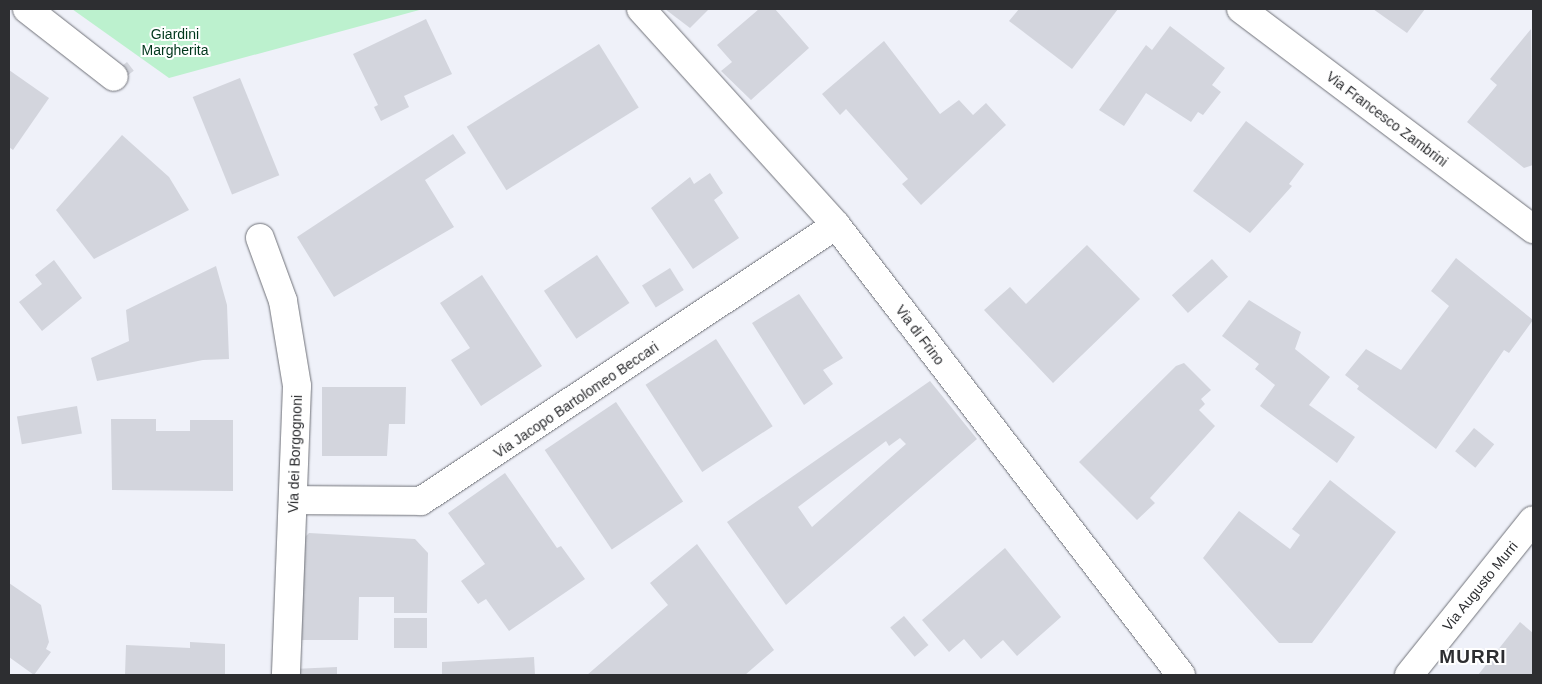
<!DOCTYPE html>
<html>
<head>
<meta charset="utf-8">
<style>
  body { margin:0 }
  #map { position:relative; width:1542px; height:684px; overflow:hidden; background:#eff1f9; font-family:Arial,sans-serif }
  div>[style] { position:absolute }
  [style*='--x'] { left:calc(var(--x)*1px); top:calc(var(--y)*1px); width:calc(var(--w)*1px); rotate:calc(var(--a)*1deg) }
  .green>* { inset:0; background:#bcf1ce }
  .building>* { inset:0; background:#d3d5dd; transform-origin:0 0 }
  .roads { filter:drop-shadow(0 0 1px #6f7178) drop-shadow(0 0 1px #6f7178) }
  .street>* { height:28px; margin:-14px; padding:0 14px; transform-origin:14px; border-radius:14px; background:#fff }
  .primary>* { height:28px; margin:-14px; padding:0 14px; transform-origin:14px; border-radius:14px; background:#fff }
  span { translate:-50% -50%; white-space:nowrap; text-align:center; line-height:1.15; -webkit-text-stroke:4px #fff; paint-order:stroke }
  .park-label { font-size:14px; color:#00371c }
  .street-label { font-size:14px; color:#2d2e31 }
  .district-label { font-size:19px; color:#2d2e31; font-weight:700; letter-spacing:1px }
  .frame { position:absolute; inset:0; border:10px solid #2d2e31; pointer-events:none }
</style>
</head>
<body>
<div id="map">
  <div class="green">
    <i style="clip-path:polygon(72px 9px,423px 9px,169px 78px)"></i>
  </div>
  <div class="building">
    <i style="clip-path:polygon(665px 9px,709px 9px,690px 28px)"></i>
    <i style="clip-path:polygon(759px 9px,775px 9px,809px 48px,751px 100px,721px 71px,732px 62px,717px 45px)"></i>
    <i style="clip-path:polygon(1019px 9px,1118px 9px,1072px 69px,1009px 21px)"></i>
    <i style="clip-path:polygon(1373px 9px,1425px 9px,1407px 33px)"></i>
    <i style="clip-path:polygon(426px 19px,452px 74px,404px 96px,409px 107px,381px 121px,374px 107px,378px 105px,353px 54px)"></i>
    <i style="clip-path:polygon(1170px 26px,1225px 68px,1212px 85px,1221px 92px,1203px 115px,1198px 112px,1191px 122px,1146px 93px,1124px 126px,1099px 110px,1146px 45px,1152px 50px)"></i>
    <i style="clip-path:polygon(1531px 29px,1533px 165px,1524px 168px,1467px 122px,1497px 85px,1490px 79px)"></i>
    <i style="clip-path:polygon(884px 41px,940px 114px,959px 100px,973px 115px,986px 103px,1006px 125px,921px 205px,902px 184px,908px 179px,846px 109px,840px 115px,822px 94px)"></i>
    <i style="left:599px;top:44px;width:75px;height:156px;rotate:58deg"></i>
    <i style="left:127px;top:62px;width:11px;height:19px;rotate:52deg"></i>
    <i style="clip-path:polygon(9px 70px,49px 98px,13px 150px,9px 147px)"></i>
    <i style="left:240px;top:78px;width:105px;height:51px;rotate:68deg"></i>
    <i style="clip-path:polygon(1246px 121px,1304px 164px,1289px 184px,1292px 186px,1250px 233px,1193px 191px)"></i>
    <i style="clip-path:polygon(453px 134px,466px 153px,425px 180px,454px 227px,334px 297px,297px 237px)"></i>
    <i style="clip-path:polygon(122px 135px,169px 177px,189px 210px,94px 259px,56px 210px)"></i>
    <i style="clip-path:polygon(710px 173px,723px 193px,714px 200px,739px 238px,693px 269px,651px 208px,690px 177px,694px 184px)"></i>
    <i style="clip-path:polygon(1087px 245px,1140px 299px,1053px 383px,984px 310px,1010px 287px,1026px 304px)"></i>
    <i style="left:597px;top:255px;width:58px;height:64px;rotate:56deg"></i>
    <i style="clip-path:polygon(1456px 258px,1533px 320px,1509px 353px,1504px 350px,1436px 449px,1357px 389px,1359px 386px,1345px 375px,1366px 349px,1401px 370px,1449px 306px,1431px 291px)"></i>
    <i style="left:1212px;top:259px;width:24px;height:54px;rotate:48deg"></i>
    <i style="clip-path:polygon(54px 260px,82px 298px,42px 331px,19px 302px,42px 284px,35px 275px)"></i>
    <i style="clip-path:polygon(216px 266px,227px 305px,229px 359px,203px 360px,97px 381px,91px 358px,129px 341px,126px 310px)"></i>
    <i style="left:670px;top:268px;width:26px;height:33px;rotate:58deg"></i>
    <i style="clip-path:polygon(482px 275px,542px 366px,481px 406px,451px 360px,470px 348px,440px 303px)"></i>
    <i style="clip-path:polygon(799px 294px,843px 358px,823px 370px,833px 384px,804px 405px,752px 323px)"></i>
    <i style="clip-path:polygon(1249px 300px,1301px 332px,1295px 349px,1330px 377px,1309px 405px,1355px 437px,1337px 463px,1260px 406px,1275px 385px,1255px 369px,1259px 364px,1222px 336px)"></i>
    <i style="left:716px;top:339px;width:104px;height:84px;rotate:57deg"></i>
    <i style="clip-path:polygon(1184px 363px,1211px 390px,1201px 399px,1205px 404px,1199px 410px,1215px 426px,1150px 498px,1155px 503px,1137px 520px,1079px 462px,1176px 366px)"></i>
    <i style="clip-path:polygon(evenodd,930px 381px,977px 439px,786px 605px,727px 522px,930px 381px,900px 438px,906px 444px,812px 527px,798px 507px,886px 441px,889px 446px,900px 438px)"></i>
    <i style="clip-path:polygon(322px 387px,406px 387px,405px 424px,389px 424px,387px 456px,322px 456px)"></i>
    <i style="left:616px;top:402px;width:120px;height:86px;rotate:56deg"></i>
    <i style="left:77px;top:406px;width:28px;height:61px;rotate:80deg"></i>
    <i style="clip-path:polygon(111px 419px,156px 419px,156px 431px,190px 431px,190px 420px,233px 420px,233px 491px,112px 490px)"></i>
    <i style="left:1474px;top:428px;width:26px;height:30px;rotate:39deg"></i>
    <i style="clip-path:polygon(505px 473px,557px 548px,561px 546px,585px 579px,509px 631px,486px 599px,478px 604px,461px 581px,485px 564px,448px 513px)"></i>
    <i style="clip-path:polygon(1330px 480px,1396px 532px,1312px 643px,1279px 643px,1203px 558px,1239px 511px,1290px 549px,1300px 535px,1292px 529px)"></i>
    <i style="clip-path:polygon(309px 533px,415px 539px,428px 553px,427px 613px,394px 613px,394px 597px,359px 597px,358px 640px,298px 640px,300px 542px)"></i>
    <i style="clip-path:polygon(697px 544px,774px 650px,745px 675px,587px 675px,668px 605px,650px 583px)"></i>
    <i style="clip-path:polygon(1005px 548px,1061px 617px,1017px 656px,1003px 640px,981px 659px,964px 639px,949px 652px,922px 620px)"></i>
    <i style="clip-path:polygon(9px 583px,41px 605px,49px 642px,46px 649px,51px 652px,34px 675px,9px 657px)"></i>
    <i style="left:904px;top:616px;width:38px;height:18px;rotate:50deg"></i>
    <i style="left:394px;top:618px;width:33px;height:30px"></i>
    <i style="clip-path:polygon(1520px 622px,1533px 633px,1533px 675px,1478px 675px)"></i>
    <i style="clip-path:polygon(190px 642px,225px 644px,225px 675px,125px 675px,126px 645px,190px 648px)"></i>
    <i style="clip-path:polygon(534px 657px,535px 675px,442px 675px,442px 662px)"></i>
    <i style="clip-path:polygon(337px 667px,337px 675px,294px 675px,293px 669px)"></i>
  </div>
  <div class="roads">
    <div class="street">
      <i style="--x:27;--y:9;--w:110;--a:38"></i>
      <i style="--x:641;--y:9;--w:291;--a:47.9"></i>
      <i style="--x:836;--y:225;--w:567;--a:52.52"></i>
      <i style="--x:1241;--y:9;--w:366;--a:37"></i>
      <i style="--x:260;--y:238;--w:67;--a:69.9"></i>
      <i style="--x:283;--y:301;--w:86;--a:80.6"></i>
      <i style="--x:297;--y:386;--w:289;--a:92.2"></i>
      <i style="--x:293;--y:500;--w:128;--a:0.4"></i>
      <i style="--x:421;--y:501;--w:498;--a:-33.6"></i>
    </div>
    <div class="primary">
      <i style="--x:1409;--y:675;--w:198;--a:-51.3"></i>
    </div>
  </div>
  <div class="park-label">
    <span style="left:175px;top:42px">Giardini<br>Margherita</span>
  </div>
  <div class="street-label">
    <span style="left:1387px;top:119px;rotate:37deg">Via Francesco Zambrini</span>
    <span style="left:920px;top:335px;rotate:53deg">Via di Frino</span>
    <span style="left:576px;top:400px;rotate:-34deg">Via Jacopo Bartolomeo Beccari</span>
    <span style="left:295px;top:454px;rotate:-88deg">Via dei Borgognoni</span>
    <span style="left:1480px;top:586px;rotate:-51deg">Via Augusto Murri</span>
  </div>
  <div class="district-label">
    <span style="left:1473px;top:657px">MURRI</span>
  </div>
  <div class="frame"></div>
</div>
</body>
</html>
